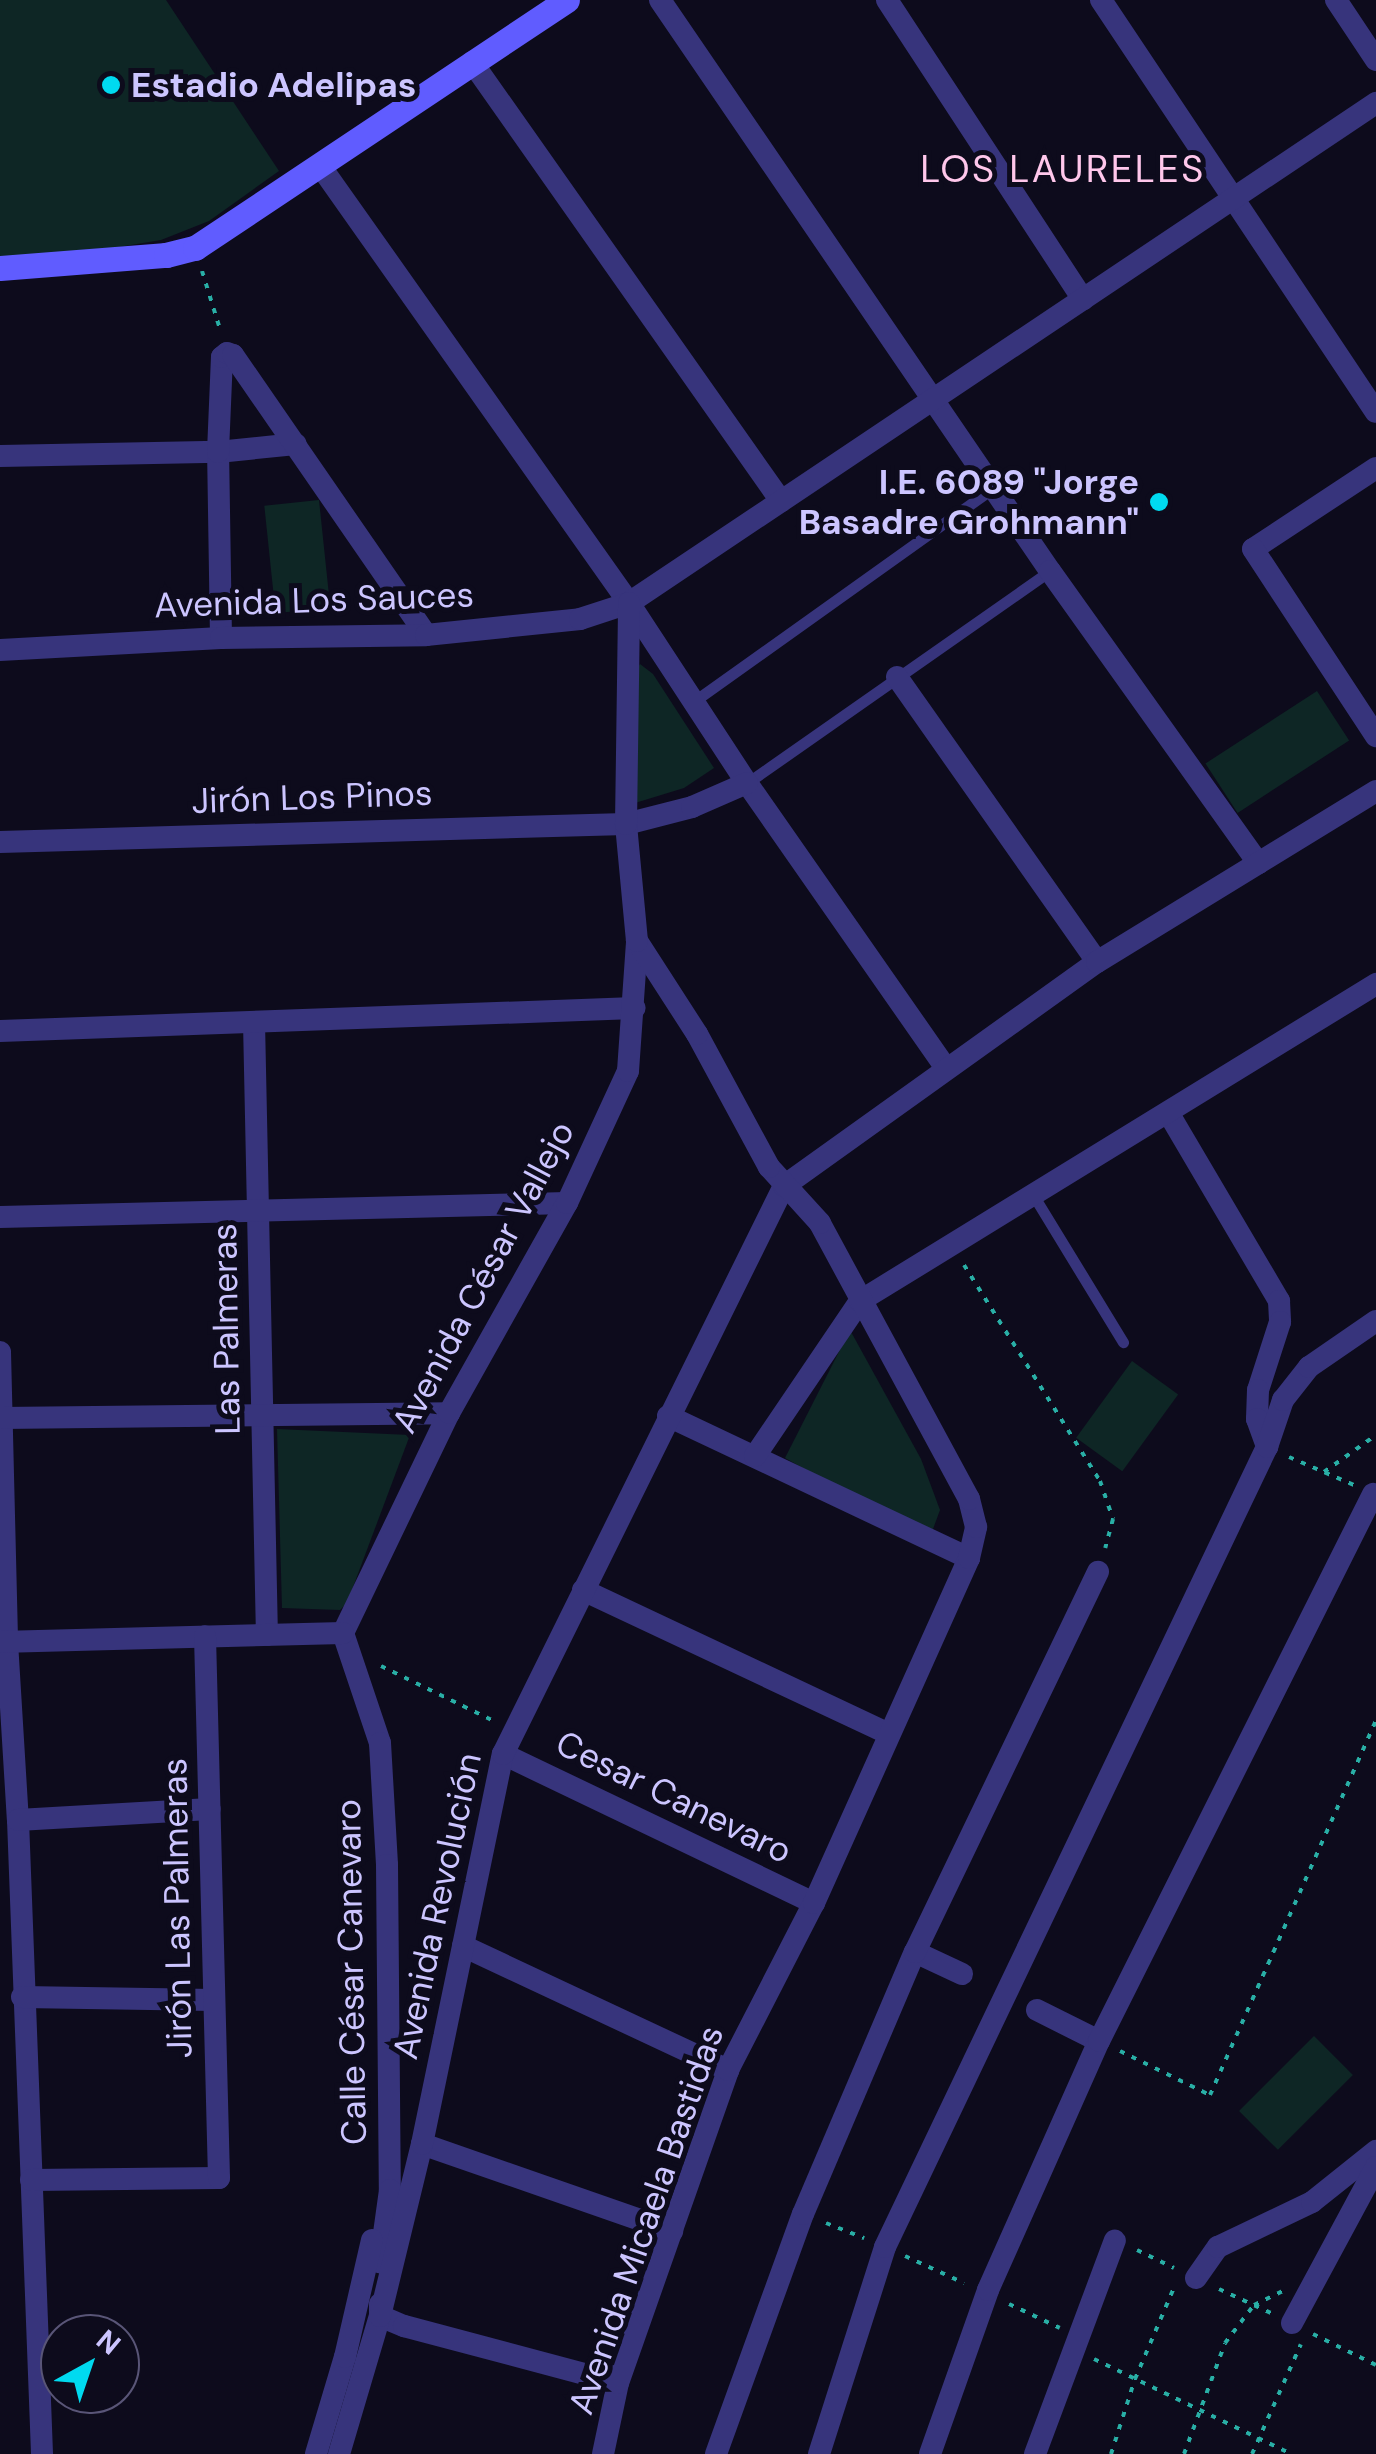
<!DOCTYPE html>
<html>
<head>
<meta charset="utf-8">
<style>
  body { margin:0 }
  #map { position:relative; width:1376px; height:2454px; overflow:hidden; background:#0d0b1c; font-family:"DM Sans",sans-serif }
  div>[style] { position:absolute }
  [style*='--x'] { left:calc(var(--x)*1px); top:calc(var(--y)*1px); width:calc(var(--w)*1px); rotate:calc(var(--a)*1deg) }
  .green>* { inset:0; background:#0e2625; transform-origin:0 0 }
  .path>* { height:4px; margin-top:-2px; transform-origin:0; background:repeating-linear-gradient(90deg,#29afa6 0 5px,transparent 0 13px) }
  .lane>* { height:11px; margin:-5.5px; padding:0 5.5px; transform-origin:5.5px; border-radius:5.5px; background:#37347c }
  .street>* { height:22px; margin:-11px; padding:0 11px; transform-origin:11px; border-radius:11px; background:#37347c }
  .secondary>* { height:25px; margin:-12.5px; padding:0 12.5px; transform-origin:12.5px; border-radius:12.5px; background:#605cff }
  .dots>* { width:28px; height:28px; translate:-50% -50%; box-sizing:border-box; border:5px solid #0d0b1c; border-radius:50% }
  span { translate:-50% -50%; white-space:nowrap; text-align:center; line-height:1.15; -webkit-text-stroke:10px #0d0b1c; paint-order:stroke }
  .poi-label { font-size:35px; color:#ccc5ff; font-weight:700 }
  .left { translate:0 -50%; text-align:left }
  .right { translate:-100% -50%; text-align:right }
  .street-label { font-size:35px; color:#ccc5ff }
  .neighbourhood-label { font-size:38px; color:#ffc7eb; letter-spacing:2.5px }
  .north { position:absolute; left:40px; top:2314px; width:100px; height:100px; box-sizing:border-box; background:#0d0b1c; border:2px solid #595577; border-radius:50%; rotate:40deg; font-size:28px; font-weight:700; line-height:40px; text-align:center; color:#ccc5ff }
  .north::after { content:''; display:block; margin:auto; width:35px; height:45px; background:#00daf0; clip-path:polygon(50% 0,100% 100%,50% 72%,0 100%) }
</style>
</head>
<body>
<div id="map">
  <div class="green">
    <i style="clip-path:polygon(0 0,166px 0,279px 171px,209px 221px,161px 240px,71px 255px,0 256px)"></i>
    <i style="left:319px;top:500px;width:108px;height:55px;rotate:84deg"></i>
    <i style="clip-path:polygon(640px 664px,653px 674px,714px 768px,684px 788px,635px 803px,635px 672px)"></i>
    <i style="left:1317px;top:691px;width:59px;height:133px;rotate:57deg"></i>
    <i style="clip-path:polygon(850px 1330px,921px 1459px,940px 1510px,933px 1529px,909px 1528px,785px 1458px)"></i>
    <i style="left:1132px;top:1361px;width:57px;height:95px;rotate:36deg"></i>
    <i style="clip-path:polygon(277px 1429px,410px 1435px,347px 1603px,340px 1610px,282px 1608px)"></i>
    <i style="left:1314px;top:2036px;width:55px;height:106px;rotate:45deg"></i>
  </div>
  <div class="path">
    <i style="--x:202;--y:271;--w:61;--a:72.8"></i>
    <i style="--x:964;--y:1265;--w:255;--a:57.8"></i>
    <i style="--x:1100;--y:1481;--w:40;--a:71.1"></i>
    <i style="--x:1113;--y:1519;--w:30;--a:105"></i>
    <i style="--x:1289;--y:1457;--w:71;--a:23.3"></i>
    <i style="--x:1324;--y:1472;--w:64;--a:-35.4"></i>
    <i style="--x:381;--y:1666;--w:126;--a:26"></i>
    <i style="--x:1120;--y:2051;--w:100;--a:26.1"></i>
    <i style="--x:1210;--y:2095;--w:410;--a:-66.1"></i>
    <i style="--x:826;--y:2223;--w:41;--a:21.5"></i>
    <i style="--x:1137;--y:2250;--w:41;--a:25.9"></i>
    <i style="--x:905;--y:2256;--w:65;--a:24.6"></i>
    <i style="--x:1219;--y:2289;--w:60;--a:24.8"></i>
    <i style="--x:1009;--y:2304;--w:56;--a:25.2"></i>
    <i style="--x:1313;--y:2334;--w:70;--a:26.2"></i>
    <i style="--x:1094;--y:2359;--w:219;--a:25.7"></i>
    <i style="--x:1111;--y:2454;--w:79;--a:-72.3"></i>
    <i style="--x:1135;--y:2379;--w:102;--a:-66.9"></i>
    <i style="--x:1184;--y:2454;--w:118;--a:-69.7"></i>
    <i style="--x:1225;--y:2343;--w:48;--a:-52.7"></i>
    <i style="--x:1254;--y:2305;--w:34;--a:-26"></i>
    <i style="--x:1252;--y:2454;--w:120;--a:-66"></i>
  </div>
  <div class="lane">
    <i style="--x:693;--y:702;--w:369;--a:-35.5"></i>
    <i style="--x:747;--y:783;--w:370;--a:-35"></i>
    <i style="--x:1035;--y:1198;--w:169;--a:58.6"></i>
  </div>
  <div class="street">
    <i style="--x:660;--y:0;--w:691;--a:55.67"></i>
    <i style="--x:1050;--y:571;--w:359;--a:54.5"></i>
    <i style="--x:887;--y:0;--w:358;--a:56.8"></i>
    <i style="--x:1101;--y:0;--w:495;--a:56.3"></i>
    <i style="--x:1336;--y:0;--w:72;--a:56.3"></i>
    <i style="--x:472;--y:62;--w:537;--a:54.86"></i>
    <i style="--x:321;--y:167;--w:534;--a:54.76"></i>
    <i style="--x:629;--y:603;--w:215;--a:56.8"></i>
    <i style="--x:747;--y:783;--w:346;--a:55.1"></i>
    <i style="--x:0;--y:456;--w:218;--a:-1.1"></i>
    <i style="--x:218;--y:452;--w:78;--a:-5.9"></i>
    <i style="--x:1376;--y:468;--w:147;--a:146.6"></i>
    <i style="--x:1253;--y:549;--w:224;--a:56.7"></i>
    <i style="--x:221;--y:638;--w:186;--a:-90.9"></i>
    <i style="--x:218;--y:452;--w:95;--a:-87.6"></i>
    <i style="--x:222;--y:357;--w:6;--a:-39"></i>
    <i style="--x:227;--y:353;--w:6;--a:18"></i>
    <i style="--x:233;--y:355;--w:340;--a:55.4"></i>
    <i style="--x:0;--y:650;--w:221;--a:-3.1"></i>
    <i style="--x:221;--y:638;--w:205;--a:-0.8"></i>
    <i style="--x:426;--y:635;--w:155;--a:-5.9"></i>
    <i style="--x:580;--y:619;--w:52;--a:-18.1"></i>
    <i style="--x:629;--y:603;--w:899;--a:-33.8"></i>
    <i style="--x:897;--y:677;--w:348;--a:54.9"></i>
    <i style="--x:0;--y:842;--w:626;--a:-1.65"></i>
    <i style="--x:626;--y:824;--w:68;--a:-14.4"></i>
    <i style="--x:692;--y:807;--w:60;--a:-23.6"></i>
    <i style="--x:254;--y:1022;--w:613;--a:88.79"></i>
    <i style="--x:0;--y:1031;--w:635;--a:-2.07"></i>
    <i style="--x:1169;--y:1114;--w:217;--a:59.5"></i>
    <i style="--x:1279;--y:1301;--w:21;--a:87"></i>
    <i style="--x:1280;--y:1322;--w:71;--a:107.9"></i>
    <i style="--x:1258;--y:1390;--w:29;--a:92"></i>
    <i style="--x:1257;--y:1419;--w:30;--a:70"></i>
    <i style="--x:0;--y:1217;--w:567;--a:-1.41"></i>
    <i style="--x:0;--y:1352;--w:290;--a:88.6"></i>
    <i style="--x:7;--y:1642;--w:178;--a:86.5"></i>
    <i style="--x:18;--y:1820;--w:634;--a:87.83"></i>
    <i style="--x:668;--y:1416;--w:333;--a:25.3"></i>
    <i style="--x:1;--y:1418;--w:448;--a:-0.6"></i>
    <i style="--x:755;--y:1456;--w:187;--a:-55.9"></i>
    <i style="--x:860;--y:1301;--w:606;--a:-31.56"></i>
    <i style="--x:583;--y:1590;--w:338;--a:25.2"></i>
    <i style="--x:343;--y:1633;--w:116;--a:71.4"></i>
    <i style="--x:380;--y:1743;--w:122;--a:86.7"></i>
    <i style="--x:387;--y:1865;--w:325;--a:89.5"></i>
    <i style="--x:390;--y:2190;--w:73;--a:97.9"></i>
    <i style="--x:343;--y:1633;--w:244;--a:-64.3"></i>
    <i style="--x:449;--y:1413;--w:241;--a:-60.7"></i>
    <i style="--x:567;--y:1203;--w:145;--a:-65.2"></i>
    <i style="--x:628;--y:1071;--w:130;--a:-86"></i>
    <i style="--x:0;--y:1642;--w:343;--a:-1.5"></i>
    <i style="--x:503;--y:1754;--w:345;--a:25.6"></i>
    <i style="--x:18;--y:1820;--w:192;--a:-3.3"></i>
    <i style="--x:463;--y:1946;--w:293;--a:25.1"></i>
    <i style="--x:915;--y:1952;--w:52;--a:25.1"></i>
    <i style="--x:22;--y:1997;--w:192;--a:0.9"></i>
    <i style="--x:1037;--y:2010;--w:69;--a:26.6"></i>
    <i style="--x:422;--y:2144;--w:265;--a:19.2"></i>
    <i style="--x:31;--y:2180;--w:188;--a:-0.6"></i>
    <i style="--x:219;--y:2178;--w:542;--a:-91.48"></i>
    <i style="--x:1196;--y:2278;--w:38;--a:-55"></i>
    <i style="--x:1218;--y:2247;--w:104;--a:-25.6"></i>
    <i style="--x:1312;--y:2202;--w:82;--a:-38.6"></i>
    <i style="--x:380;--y:2304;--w:12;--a:90"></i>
    <i style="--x:380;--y:2316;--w:26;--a:23"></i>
    <i style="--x:404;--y:2326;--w:221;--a:14.9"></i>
    <i style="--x:1292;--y:2323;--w:177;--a:-61.7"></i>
    <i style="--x:316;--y:2454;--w:101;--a:-73.4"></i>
    <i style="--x:345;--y:2357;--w:120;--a:-77"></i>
    <i style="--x:339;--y:2454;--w:144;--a:-73.5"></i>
    <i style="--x:380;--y:2316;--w:177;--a:-76.3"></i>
    <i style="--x:422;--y:2144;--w:398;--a:-78.3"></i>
    <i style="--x:503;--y:1754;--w:634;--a:-63.68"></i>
    <i style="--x:784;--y:1186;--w:385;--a:-35.6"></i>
    <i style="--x:1097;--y:962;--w:327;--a:-31.5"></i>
    <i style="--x:603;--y:2454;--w:73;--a:-78.1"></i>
    <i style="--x:618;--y:2383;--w:332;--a:-70.6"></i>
    <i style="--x:728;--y:2070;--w:188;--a:-62.8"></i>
    <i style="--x:814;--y:1903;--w:378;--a:-65.8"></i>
    <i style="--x:969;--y:1558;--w:32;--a:-77"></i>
    <i style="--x:976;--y:1527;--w:29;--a:-104"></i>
    <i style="--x:969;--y:1499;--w:314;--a:-118.4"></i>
    <i style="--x:820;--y:1223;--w:76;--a:-132.3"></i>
    <i style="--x:769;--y:1167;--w:151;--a:-118.4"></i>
    <i style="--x:697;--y:1034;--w:111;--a:-122.8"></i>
    <i style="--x:637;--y:941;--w:118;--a:-95.4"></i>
    <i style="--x:626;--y:824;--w:221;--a:-89.2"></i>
    <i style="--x:716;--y:2454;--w:255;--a:-70.1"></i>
    <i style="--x:803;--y:2214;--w:285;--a:-66.9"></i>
    <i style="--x:915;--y:1952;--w:422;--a:-64.3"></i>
    <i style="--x:819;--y:2454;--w:217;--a:-72.3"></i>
    <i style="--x:885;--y:2247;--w:887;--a:-64.48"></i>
    <i style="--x:1267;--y:1447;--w:50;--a:-71.2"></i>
    <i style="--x:1283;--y:1400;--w:42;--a:-51.8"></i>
    <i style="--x:1309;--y:1367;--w:81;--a:-34.5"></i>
    <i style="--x:930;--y:2454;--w:174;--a:-70.5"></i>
    <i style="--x:988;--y:2290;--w:273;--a:-66"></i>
    <i style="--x:1099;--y:2041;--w:612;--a:-63.39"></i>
    <i style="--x:1035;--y:2454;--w:228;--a:-69.5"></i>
  </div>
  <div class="secondary">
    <i style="--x:0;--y:268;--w:167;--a:-4.5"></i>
    <i style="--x:166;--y:255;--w:30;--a:-14"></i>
    <i style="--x:195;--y:248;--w:447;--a:-33.7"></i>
  </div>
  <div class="dots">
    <i style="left:111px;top:85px;background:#00daf0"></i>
    <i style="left:1159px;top:502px;background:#00daf0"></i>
  </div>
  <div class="poi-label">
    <span class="left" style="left:131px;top:85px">Estadio Adelipas</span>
    <span class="right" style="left:1139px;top:502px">I.E. 6089 "Jorge<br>Basadre Grohmann"</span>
  </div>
  <div class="street-label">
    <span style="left:314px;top:600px;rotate:-2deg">Avenida Los Sauces</span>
    <span style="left:312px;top:797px;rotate:-2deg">Jirón Los Pinos</span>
    <span style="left:483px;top:1277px;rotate:-62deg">Avenida César Vallejo</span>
    <span style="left:226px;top:1329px;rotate:-91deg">Las Palmeras</span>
    <span style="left:674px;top:1797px;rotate:26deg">Cesar Canevaro</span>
    <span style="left:437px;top:1906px;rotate:-78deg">Avenida Revolución</span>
    <span style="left:177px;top:1908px;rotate:-91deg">Jirón Las Palmeras</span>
    <span style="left:351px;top:1972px;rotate:-91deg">Calle César Canevaro</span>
    <span style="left:646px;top:2220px;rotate:-71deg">Avenida Micaela Bastidas</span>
  </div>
  <div class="neighbourhood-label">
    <span style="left:1063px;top:170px">LOS LAURELES</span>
  </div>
  <div class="north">N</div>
</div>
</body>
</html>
